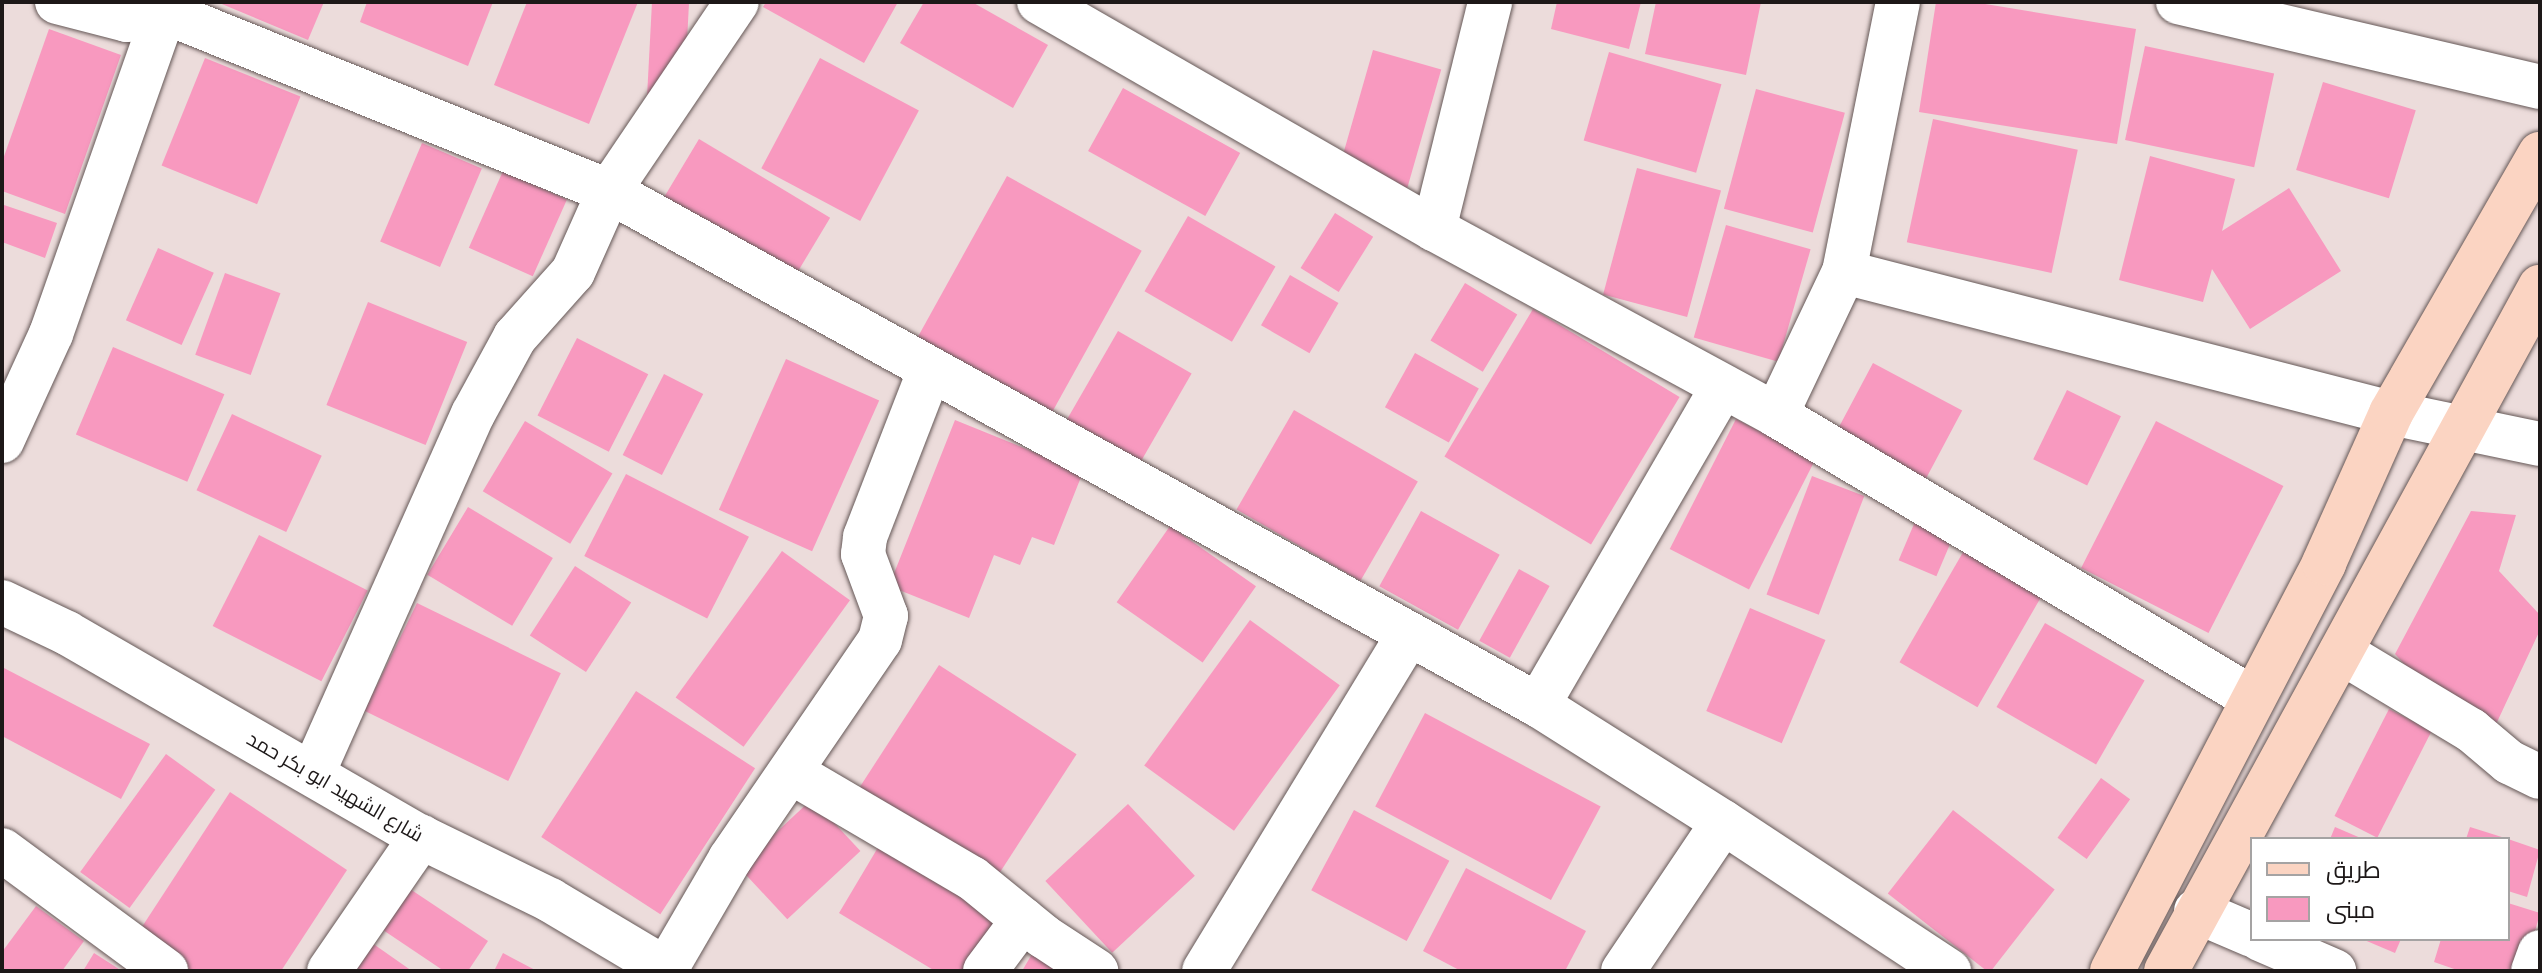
<!DOCTYPE html>
<html>
<head>
<meta charset="utf-8">
<style>
  body { margin:0 }
  #map { position:relative; width:2542px; height:973px; overflow:hidden; background:#ecdcdb; font-family:"DM Sans",Cairo,sans-serif }
  div>[style] { position:absolute }
  [style*='--x'] { left:calc(var(--x)*1px); top:calc(var(--y)*1px); width:calc(var(--w)*1px); rotate:calc(var(--a)*1deg) }
  .building>* { inset:0; background:#f899bf; transform-origin:0 0 }
  .roads { filter:drop-shadow(0 0 2px #655857) drop-shadow(0 0 2px #655857) }
  .minor>* { height:44px; margin:-22px; padding:0 22px; transform-origin:22px; border-radius:22px; background:#fff }
  .tertiary>* { height:44px; margin:-22px; padding:0 22px; transform-origin:22px; border-radius:22px; background:#fff }
  .primary>* { height:44px; margin:-22px; padding:0 22px; transform-origin:22px; border-radius:22px; background:#fbd4c2 }
  span { translate:-50% -50%; white-space:nowrap; text-align:center; line-height:1.15; -webkit-text-stroke:6px #fff; paint-order:stroke }
  .street-label { font-size:20px; color:#1d1818 }
  .frame { position:absolute; inset:0; border:4px solid #1d1818; pointer-events:none }
  .legend { position:absolute; left:2250px; top:837px; width:260px; height:104px; box-sizing:border-box; background:#fff; border:2px solid #a5a3a3; margin:0; padding:10px 14px; list-style:none; font-size:24px; color:#1d1818 }
  .legend li { display:flex; align-items:center; gap:16px; height:40px }
  .legend b { width:40px; border:2px solid #a5a3a3 }
</style>
</head>
<body>
<div id="map">
  <div class="building">
    <i style="clip-path:polygon(217px 2px,324px 2px,308px 40px)"></i>
    <i style="clip-path:polygon(367px 2px,493px 2px,468px 66px,360px 22px)"></i>
    <i style="clip-path:polygon(527px 2px,638px 2px,589px 124px,494px 85px)"></i>
    <i style="left:652px;top:2px;width:37px;height:113px;rotate:3deg"></i>
    <i style="clip-path:polygon(766px 2px,898px 2px,864px 63px,763px 7px)"></i>
    <i style="clip-path:polygon(924px 2px,972px 2px,1048px 45px,1013px 108px,900px 43px)"></i>
    <i style="clip-path:polygon(1557px 2px,1641px 2px,1629px 49px,1551px 29px)"></i>
    <i style="clip-path:polygon(1656px 2px,1761px 2px,1746px 75px,1645px 54px)"></i>
    <i style="clip-path:polygon(1936px 2px,1973px 2px,2136px 29px,2117px 144px,1919px 112px)"></i>
    <i style="clip-path:polygon(49px 29px,121px 55px,65px 214px,2px 191px,2px 162px)"></i>
    <i style="left:2145px;top:46px;width:132px;height:96px;rotate:12deg"></i>
    <i style="left:1373px;top:50px;width:71px;height:123px;rotate:16deg"></i>
    <i style="left:1609px;top:52px;width:117px;height:92px;rotate:16deg"></i>
    <i style="left:205px;top:58px;width:103px;height:116px;rotate:22deg"></i>
    <i style="left:820px;top:58px;width:112px;height:125px;rotate:28deg"></i>
    <i style="left:2323px;top:82px;width:97px;height:92px;rotate:17deg"></i>
    <i style="left:1123px;top:88px;width:134px;height:72px;rotate:29deg"></i>
    <i style="left:1756px;top:89px;width:92px;height:124px;rotate:15deg"></i>
    <i style="left:1933px;top:119px;width:148px;height:126px;rotate:12deg"></i>
    <i style="left:699px;top:139px;width:153px;height:81px;rotate:31deg"></i>
    <i style="left:422px;top:143px;width:65px;height:107px;rotate:23deg"></i>
    <i style="clip-path:polygon(2150px 156px,2235px 179px,2222px 231px,2289px 188px,2341px 271px,2250px 329px,2212px 269px,2203px 302px,2119px 280px)"></i>
    <i style="left:1637px;top:168px;width:87px;height:131px;rotate:15deg"></i>
    <i style="left:503px;top:171px;width:70px;height:84px;rotate:24deg"></i>
    <i style="left:1007px;top:176px;width:154px;height:194px;rotate:29deg"></i>
    <i style="clip-path:polygon(4px 205px,57px 223px,45px 258px,2px 242px)"></i>
    <i style="left:1335px;top:213px;width:45px;height:65px;rotate:32deg"></i>
    <i style="left:1188px;top:216px;width:101px;height:87px;rotate:30deg"></i>
    <i style="left:1726px;top:225px;width:88px;height:117px;rotate:16deg"></i>
    <i style="left:158px;top:248px;width:61px;height:79px;rotate:24deg"></i>
    <i style="left:225px;top:273px;width:59px;height:87px;rotate:20deg"></i>
    <i style="left:1290px;top:275px;width:56px;height:58px;rotate:30deg"></i>
    <i style="left:1465px;top:283px;width:61px;height:67px;rotate:31deg"></i>
    <i style="left:368px;top:302px;width:107px;height:111px;rotate:22deg"></i>
    <i style="left:1533px;top:309px;width:171px;height:172px;rotate:31deg"></i>
    <i style="left:1118px;top:331px;width:85px;height:103px;rotate:30deg"></i>
    <i style="left:577px;top:338px;width:80px;height:87px;rotate:27deg"></i>
    <i style="left:113px;top:347px;width:121px;height:95px;rotate:23deg"></i>
    <i style="left:1415px;top:353px;width:73px;height:62px;rotate:29deg"></i>
    <i style="left:786px;top:359px;width:102px;height:165px;rotate:24deg"></i>
    <i style="left:1873px;top:363px;width:101px;height:81px;rotate:28deg"></i>
    <i style="left:664px;top:374px;width:44px;height:91px;rotate:27deg"></i>
    <i style="left:2067px;top:390px;width:60px;height:77px;rotate:26deg"></i>
    <i style="left:1294px;top:410px;width:143px;height:115px;rotate:30deg"></i>
    <i style="left:232px;top:414px;width:99px;height:84px;rotate:25deg"></i>
    <i style="left:1736px;top:419px;width:89px;height:146px;rotate:27deg"></i>
    <i style="clip-path:polygon(955px 420px,1083px 472px,1054px 545px,1032px 537px,1020px 565px,994px 555px,969px 618px,889px 586px)"></i>
    <i style="left:525px;top:421px;width:102px;height:82px;rotate:31deg"></i>
    <i style="left:2156px;top:421px;width:143px;height:165px;rotate:27deg"></i>
    <i style="left:626px;top:474px;width:138px;height:92px;rotate:27deg"></i>
    <i style="left:1812px;top:476px;width:56px;height:127px;rotate:21deg"></i>
    <i style="left:468px;top:507px;width:99px;height:79px;rotate:31deg"></i>
    <i style="left:1421px;top:511px;width:90px;height:86px;rotate:29deg"></i>
    <i style="clip-path:polygon(2471px 511px,2516px 515px,2499px 571px,2540px 615px,2540px 630px,2491px 735px,2426px 688px,2395px 654px)"></i>
    <i style="left:1917px;top:517px;width:41px;height:47px;rotate:23deg"></i>
    <i style="left:1170px;top:526px;width:105px;height:93px;rotate:35deg"></i>
    <i style="left:259px;top:535px;width:122px;height:102px;rotate:27deg"></i>
    <i style="left:1966px;top:547px;width:90px;height:133px;rotate:30deg"></i>
    <i style="left:782px;top:551px;width:84px;height:181px;rotate:36deg"></i>
    <i style="left:575px;top:566px;width:67px;height:83px;rotate:33deg"></i>
    <i style="left:1519px;top:569px;width:35px;height:82px;rotate:29deg"></i>
    <i style="left:417px;top:603px;width:160px;height:120px;rotate:26deg"></i>
    <i style="left:1750px;top:608px;width:82px;height:112px;rotate:23deg"></i>
    <i style="left:1250px;top:620px;width:111px;height:180px;rotate:36deg"></i>
    <i style="left:2045px;top:623px;width:115px;height:97px;rotate:30deg"></i>
    <i style="left:939px;top:665px;width:164px;height:151px;rotate:33deg"></i>
    <i style="clip-path:polygon(2px 667px,150px 744px,121px 799px,2px 736px)"></i>
    <i style="left:636px;top:691px;width:142px;height:174px;rotate:33deg"></i>
    <i style="left:2389px;top:709px;width:48px;height:120px;rotate:27deg"></i>
    <i style="left:1425px;top:713px;width:199px;height:106px;rotate:28deg"></i>
    <i style="left:166px;top:754px;width:61px;height:146px;rotate:36deg"></i>
    <i style="left:2101px;top:778px;width:36px;height:74px;rotate:36deg"></i>
    <i style="clip-path:polygon(230px 792px,347px 870px,281px 971px,188px 971px,136px 936px)"></i>
    <i style="left:812px;top:799px;width:71px;height:100px;rotate:47deg"></i>
    <i style="left:1128px;top:804px;width:98px;height:113px;rotate:47deg"></i>
    <i style="left:1354px;top:810px;width:108px;height:91px;rotate:28deg"></i>
    <i style="left:1953px;top:810px;width:129px;height:106px;rotate:38deg"></i>
    <i style="clip-path:polygon(2335px 827px,2363px 839px,2330px 839px)"></i>
    <i style="clip-path:polygon(2470px 827px,2505px 838px,2505px 839px,2466px 839px)"></i>
    <i style="clip-path:polygon(883px 839px,1004px 911px,969px 971px,935px 971px,839px 913px)"></i>
    <i style="clip-path:polygon(2508px 839px,2540px 850px,2527px 897px,2508px 891px)"></i>
    <i style="clip-path:polygon(1466px 868px,1586px 931px,1565px 971px,1461px 971px,1423px 951px)"></i>
    <i style="clip-path:polygon(410px 889px,488px 941px,468px 971px,444px 971px,383px 930px)"></i>
    <i style="clip-path:polygon(2508px 903px,2540px 913px,2524px 971px,2460px 971px,2434px 962px,2441px 939px,2508px 939px)"></i>
    <i style="clip-path:polygon(36px 906px,84px 941px,62px 971px,2px 971px,2px 952px)"></i>
    <i style="clip-path:polygon(362px 936px,412px 971px,339px 971px)"></i>
    <i style="clip-path:polygon(2362px 939px,2401px 939px,2395px 953px)"></i>
    <i style="clip-path:polygon(94px 953px,122px 971px,83px 971px)"></i>
    <i style="clip-path:polygon(503px 953px,537px 971px,494px 971px)"></i>
    <i style="clip-path:polygon(1032px 954px,1060px 971px,1022px 971px)"></i>
  </div>
  <div class="roads">
    <div class="minor">
      <i style="--x:57;--y:2;--w:72;--a:14.4"></i>
      <i style="--x:127;--y:20;--w:39;--a:-12"></i>
      <i style="--x:165;--y:12;--w:479;--a:22"></i>
      <i style="--x:609;--y:191;--w:1062;--a:28.96"></i>
      <i style="--x:1538;--y:705;--w:219;--a:32.3"></i>
      <i style="--x:1039;--y:2;--w:456;--a:29.9"></i>
      <i style="--x:1434;--y:229;--w:389;--a:28.5"></i>
      <i style="--x:1776;--y:415;--w:554;--a:30.73"></i>
      <i style="--x:2178;--y:2;--w:372;--a:13.2"></i>
      <i style="--x:1434;--y:229;--w:234;--a:-76.1"></i>
      <i style="--x:1844;--y:272;--w:565;--a:14.45"></i>
      <i style="--x:2391;--y:413;--w:152;--a:11.8"></i>
      <i style="--x:1776;--y:415;--w:158;--a:-64.6"></i>
      <i style="--x:1844;--y:272;--w:275;--a:-78.7"></i>
      <i style="--x:2;--y:441;--w:118;--a:-65.4"></i>
      <i style="--x:51;--y:334;--w:352;--a:-70.6"></i>
      <i style="--x:2341;--y:652;--w:152;--a:31"></i>
      <i style="--x:2471;--y:730;--w:50;--a:40.1"></i>
      <i style="--x:2509;--y:762;--w:34;--a:26"></i>
      <i style="--x:1538;--y:705;--w:367;--a:-59.9"></i>
      <i style="--x:791;--y:772;--w:210;--a:30.4"></i>
      <i style="--x:972;--y:878;--w:92;--a:39.2"></i>
      <i style="--x:1043;--y:936;--w:64;--a:33.4"></i>
      <i style="--x:313;--y:773;--w:393;--a:-66"></i>
      <i style="--x:473;--y:414;--w:88;--a:-61.4"></i>
      <i style="--x:515;--y:337;--w:87;--a:-48.3"></i>
      <i style="--x:573;--y:272;--w:89;--a:-66"></i>
      <i style="--x:609;--y:191;--w:228;--a:-55.9"></i>
      <i style="--x:2;--y:850;--w:204;--a:36.4"></i>
      <i style="--x:2196;--y:911;--w:61;--a:23.2"></i>
      <i style="--x:2260;--y:939;--w:81;--a:23.4"></i>
      <i style="--x:666;--y:969;--w:127;--a:-59.8"></i>
      <i style="--x:730;--y:859;--w:265;--a:-55.6"></i>
      <i style="--x:880;--y:640;--w:25;--a:-76"></i>
      <i style="--x:886;--y:616;--w:66;--a:-110.4"></i>
      <i style="--x:863;--y:554;--w:17;--a:-83"></i>
      <i style="--x:865;--y:537;--w:177;--a:-68.8"></i>
      <i style="--x:329;--y:971;--w:163;--a:-55.5"></i>
      <i style="--x:985;--y:971;--w:64;--a:-53.3"></i>
      <i style="--x:1204;--y:971;--w:392;--a:-58.7"></i>
      <i style="--x:1623;--y:971;--w:179;--a:-56.1"></i>
      <i style="--x:1723;--y:822;--w:271;--a:33.4"></i>
      <i style="--x:2533;--y:971;--w:20;--a:-70"></i>
    </div>
    <div class="tertiary">
      <i style="--x:2;--y:602;--w:72;--a:25.5"></i>
      <i style="--x:67;--y:633;--w:409;--a:30"></i>
      <i style="--x:421;--y:837;--w:144;--a:26"></i>
      <i style="--x:550;--y:900;--w:139;--a:30.8"></i>
    </div>
    <div class="primary">
      <i style="--x:2112;--y:971;--w:460;--a:-62.5"></i>
      <i style="--x:2324;--y:563;--w:164;--a:-65.9"></i>
      <i style="--x:2391;--y:413;--w:299;--a:-60.1"></i>
      <i style="--x:2166;--y:971;--w:780;--a:-61.33"></i>
    </div>
  </div>
  <div class="street-label">
    <span style="left:335px;top:787px;rotate:30deg">شارع الشهيد ابو بكر حمد</span>
  </div>
  <div class="frame"></div>
  <ul class="legend">
  <li><b style="height:10px;background:#fbd4c2"></b>طريق</li>
  <li><b style="height:22px;background:#f899bf"></b>مبنى</li>
  </ul>
</div>
</body>
</html>
